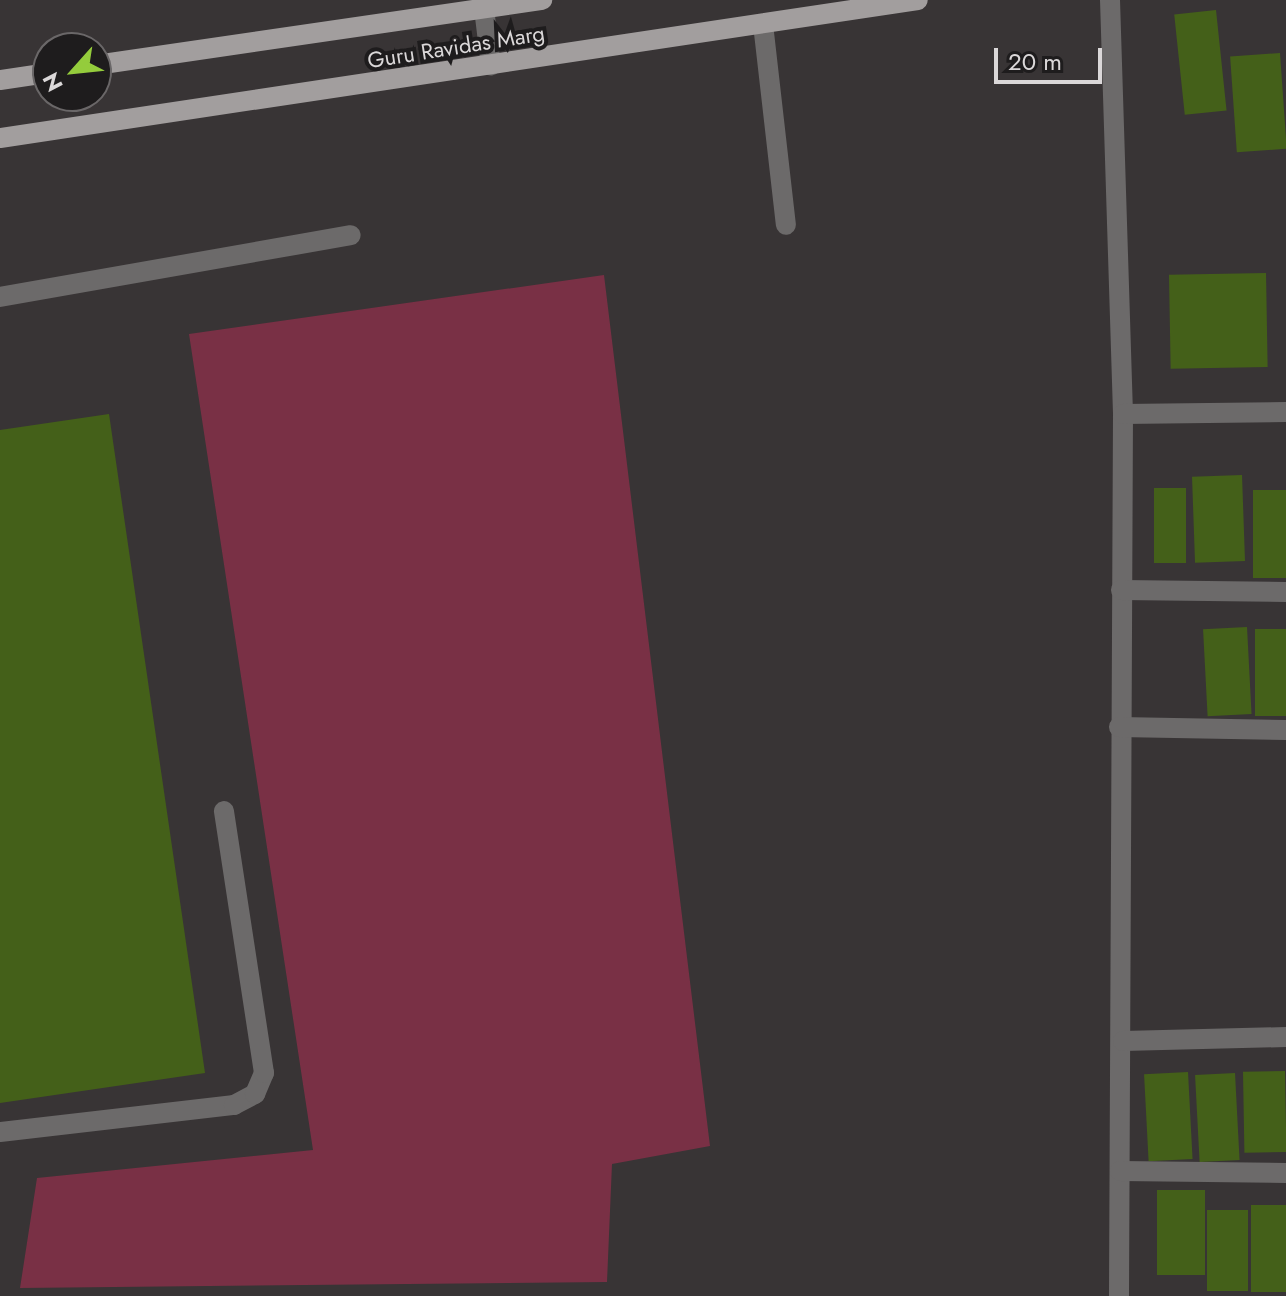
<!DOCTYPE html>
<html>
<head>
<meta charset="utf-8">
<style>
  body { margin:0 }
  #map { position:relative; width:1286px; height:1296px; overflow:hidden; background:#383435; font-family:Jost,sans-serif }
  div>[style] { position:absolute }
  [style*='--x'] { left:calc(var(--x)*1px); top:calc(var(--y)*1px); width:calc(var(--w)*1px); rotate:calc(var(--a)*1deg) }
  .green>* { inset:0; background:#793045 }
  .building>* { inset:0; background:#446019; transform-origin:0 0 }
  .minor>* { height:20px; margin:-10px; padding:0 10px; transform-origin:10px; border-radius:10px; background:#6c6a6a }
  .major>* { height:20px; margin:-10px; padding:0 10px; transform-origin:10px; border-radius:10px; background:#a29e9e }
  span { translate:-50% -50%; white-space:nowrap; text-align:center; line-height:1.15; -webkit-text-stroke:8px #1e1c1d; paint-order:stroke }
  .street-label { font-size:22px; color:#dbd8d9 }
  .north { position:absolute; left:32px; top:32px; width:80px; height:80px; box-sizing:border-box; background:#1e1c1d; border:2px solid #6a6768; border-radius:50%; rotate:243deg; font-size:22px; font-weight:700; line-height:32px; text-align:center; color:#dbd8d9 }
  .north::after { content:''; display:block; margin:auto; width:28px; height:36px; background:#94cc3c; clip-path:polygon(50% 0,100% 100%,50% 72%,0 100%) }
  .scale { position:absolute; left:994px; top:48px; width:108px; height:36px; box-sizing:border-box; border:4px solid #dbd8d9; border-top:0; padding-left:10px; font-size:24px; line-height:28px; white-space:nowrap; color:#dbd8d9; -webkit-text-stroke:6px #1e1c1d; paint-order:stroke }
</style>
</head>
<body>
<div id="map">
  <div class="green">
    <i style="clip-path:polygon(604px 275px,710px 1146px,612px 1164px,607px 1282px,20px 1288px,37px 1178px,313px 1150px,189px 334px)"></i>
  </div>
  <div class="building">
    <i style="left:1216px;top:10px;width:101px;height:42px;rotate:84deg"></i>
    <i style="left:1280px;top:53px;width:96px;height:50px;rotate:86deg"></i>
    <i style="left:1266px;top:273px;width:94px;height:97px;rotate:89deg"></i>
    <i style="clip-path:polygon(109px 414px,205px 1073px,0 1103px,0 430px)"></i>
    <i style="left:1242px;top:475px;width:86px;height:50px;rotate:88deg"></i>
    <i style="left:1154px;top:488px;width:32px;height:75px"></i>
    <i style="left:1286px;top:490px;width:88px;height:33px;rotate:90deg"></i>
    <i style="left:1247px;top:627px;width:87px;height:44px;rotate:87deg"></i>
    <i style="left:1286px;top:629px;width:87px;height:31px;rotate:90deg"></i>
    <i style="left:1285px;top:1071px;width:81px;height:42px;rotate:89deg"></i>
    <i style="left:1188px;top:1072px;width:87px;height:44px;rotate:87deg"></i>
    <i style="left:1235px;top:1073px;width:87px;height:40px;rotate:87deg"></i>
    <i style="left:1157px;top:1190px;width:48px;height:85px"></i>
    <i style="left:1251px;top:1205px;width:35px;height:87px"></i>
    <i style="left:1207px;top:1210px;width:41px;height:81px"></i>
  </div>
  <div class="minor">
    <i style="--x:483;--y:0;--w:66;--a:83.1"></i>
    <i style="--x:1110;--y:0;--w:414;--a:88.2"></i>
    <i style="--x:1123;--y:414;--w:882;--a:90.26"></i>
    <i style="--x:763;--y:24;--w:202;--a:83.5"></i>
    <i style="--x:0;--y:297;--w:356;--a:-10"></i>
    <i style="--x:1123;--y:414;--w:163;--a:-0.7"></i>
    <i style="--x:1121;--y:590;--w:165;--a:0.7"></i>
    <i style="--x:1119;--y:727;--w:167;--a:1"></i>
    <i style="--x:1123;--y:1041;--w:163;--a:-1.4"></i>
    <i style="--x:0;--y:1132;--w:236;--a:-6.6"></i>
    <i style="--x:234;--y:1105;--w:24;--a:-28"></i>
    <i style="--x:255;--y:1094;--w:23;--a:-67"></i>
    <i style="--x:264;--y:1073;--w:265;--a:-98.7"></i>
    <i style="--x:1120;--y:1171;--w:166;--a:0.7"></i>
  </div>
  <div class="major">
    <i style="--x:96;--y:65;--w:451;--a:-8.3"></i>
    <i style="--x:0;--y:80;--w:49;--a:-8.3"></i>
    <i style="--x:0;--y:138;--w:928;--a:-8.55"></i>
  </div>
  <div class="street-label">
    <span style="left:456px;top:47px;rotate:-9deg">Guru Ravidas Marg</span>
  </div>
  <div class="north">N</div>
  <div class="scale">20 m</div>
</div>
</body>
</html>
